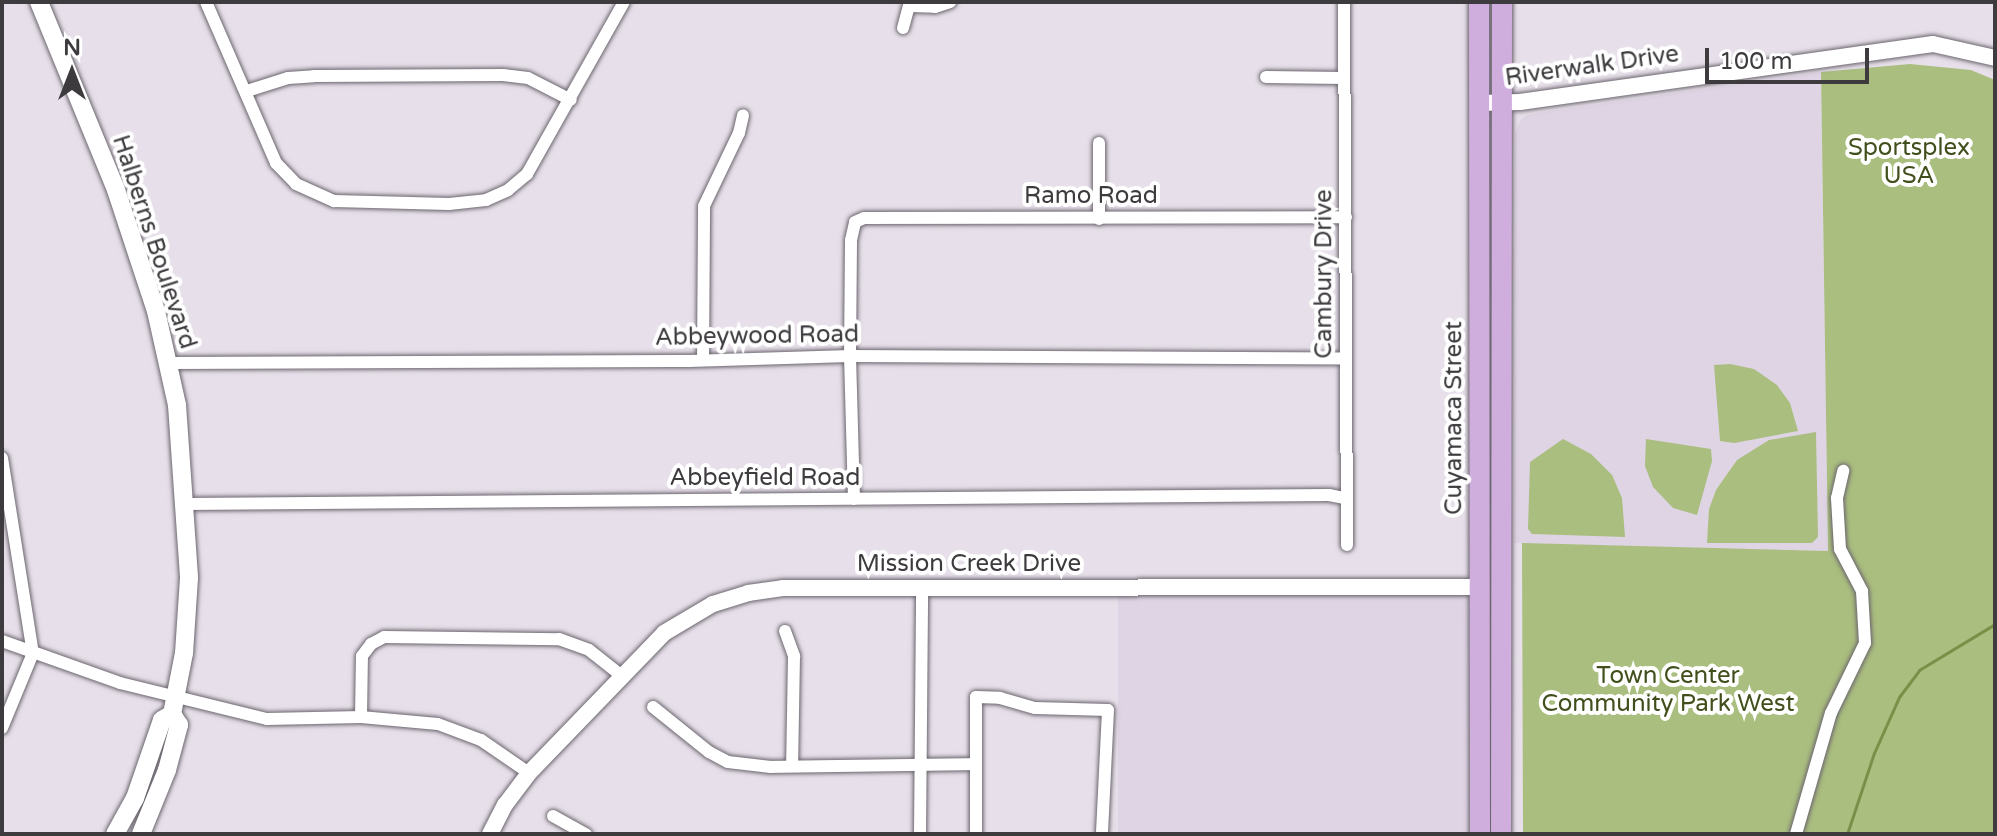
<!DOCTYPE html>
<html>
<head>
<meta charset="utf-8">
<style>
  body { margin:0 }
  #map { position:relative; width:1997px; height:836px; overflow:hidden; background:#e7e0ea; font-family:"Varela Round",sans-serif }
  div>[style] { position:absolute }
  [style*='--x'] { left:calc(var(--x)*1px); top:calc(var(--y)*1px); width:calc(var(--w)*1px); rotate:calc(var(--a)*1deg) }
  .built>* { inset:0; background:#dfd4e4; transform-origin:0 0 }
  .green>* { inset:0; background:#aabe7f }
  .stream>* { height:3px; margin:-1.5px; padding:0 1.5px; transform-origin:1.5px; border-radius:1.5px; background:#7b8f49 }
  .roads { filter:drop-shadow(0 0 2px #6b656e) drop-shadow(0 0 2px #6b656e) }
  .minor>* { height:12px; margin:-6px; padding:0 6px; transform-origin:6px; border-radius:6px; background:#fff }
  .tertiary>* { height:16px; margin:-8px; padding:0 8px; transform-origin:8px; border-radius:8px; background:#fff }
  .secondary>* { height:18px; margin:-9px; padding:0 9px; transform-origin:9px; border-radius:9px; background:#fff }
  .primary>* { height:20px; margin:-10px; padding:0 10px; transform-origin:10px; border-radius:10px; background:#cfaedd }
  span { translate:-50% -50%; white-space:nowrap; text-align:center; line-height:1.15; -webkit-text-stroke:8px #fff; paint-order:stroke }
  .street-label { font-size:24px; color:#3e3b3f }
  .park-label { font-size:24px; color:#414f1c }
  .frame { position:absolute; inset:0; border:4px solid #3e3b3f; pointer-events:none }
  .north { position:absolute; left:32px; top:32px; width:80px; height:80px; -webkit-text-stroke:6px #fff; paint-order:stroke; rotate:0deg; font-size:22px; font-weight:700; line-height:32px; text-align:center; color:#3e3b3f }
  .north::after { content:''; display:block; margin:auto; width:28px; height:36px; background:#3e3b3f; clip-path:polygon(50% 0,100% 100%,50% 72%,0 100%) }
  .scale { position:absolute; left:1705px; top:48px; width:164px; height:36px; box-sizing:border-box; border:4px solid #3e3b3f; border-top:0; padding-left:10px; font-size:24px; line-height:28px; white-space:nowrap; color:#3e3b3f; -webkit-text-stroke:6px #fff; paint-order:stroke }
</style>
</head>
<body>
<div id="map">
  <div class="built">
    <i style="clip-path:polygon(1821px 72px,1828px 552px,1514px 543px,1515px 133px,1521px 119px,1530px 114px)"></i>
    <i style="left:1469px;top:593px;width:241px;height:351px;rotate:90deg"></i>
  </div>
  <div class="green">
    <i style="clip-path:polygon(1910px 64px,1971px 70px,1995px 80px,1995px 834px,1523px 834px,1522px 543px,1828px 551px,1821px 72px)"></i>
    <i style="clip-path:polygon(1730px 364px,1754px 369px,1777px 385px,1790px 403px,1798px 431px,1734px 443px,1720px 441px,1714px 365px)"></i>
    <i style="clip-path:polygon(1816px 432px,1818px 537px,1812px 543px,1707px 543px,1709px 509px,1716px 490px,1737px 460px,1769px 440px)"></i>
    <i style="clip-path:polygon(1563px 439px,1591px 454px,1612px 475px,1622px 498px,1625px 537px,1532px 534px,1528px 529px,1530px 462px)"></i>
    <i style="clip-path:polygon(1646px 439px,1711px 449px,1712px 461px,1697px 515px,1673px 508px,1653px 487px,1645px 466px)"></i>
  </div>
  <div class="stream">
    <i style="--x:1847;--y:834;--w:85;--a:-71.6"></i>
    <i style="--x:1874;--y:753;--w:61;--a:-65.9"></i>
    <i style="--x:1899;--y:697;--w:34;--a:-53"></i>
    <i style="--x:1919;--y:670;--w:89;--a:-31.2"></i>
  </div>
  <div class="roads">
    <div class="minor">
      <i style="--x:206;--y:2;--w:176;--a:66.5"></i>
      <i style="--x:276;--y:163;--w:29;--a:46"></i>
      <i style="--x:296;--y:184;--w:42;--a:24.1"></i>
      <i style="--x:334;--y:201;--w:115;--a:1.5"></i>
      <i style="--x:449;--y:204;--w:37;--a:-6"></i>
      <i style="--x:486;--y:200;--w:24;--a:-24"></i>
      <i style="--x:508;--y:190;--w:25;--a:-40"></i>
      <i style="--x:527;--y:174;--w:197;--a:-60.6"></i>
      <i style="--x:1344;--y:2;--w:543;--a:89.68"></i>
      <i style="--x:910;--y:6;--w:25;--a:2"></i>
      <i style="--x:935;--y:7;--w:16;--a:-18"></i>
      <i style="--x:903;--y:28;--w:27;--a:-75"></i>
      <i style="--x:1266;--y:77;--w:78;--a:0.7"></i>
      <i style="--x:247;--y:91;--w:43;--a:-17.6"></i>
      <i style="--x:288;--y:78;--w:26;--a:-4"></i>
      <i style="--x:314;--y:76;--w:189;--a:-0.3"></i>
      <i style="--x:503;--y:75;--w:25;--a:7"></i>
      <i style="--x:528;--y:78;--w:48;--a:27.1"></i>
      <i style="--x:1099;--y:143;--w:76;--a:90"></i>
      <i style="--x:703;--y:360;--w:154;--a:-89.6"></i>
      <i style="--x:704;--y:206;--w:81;--a:-64.4"></i>
      <i style="--x:739;--y:133;--w:18;--a:-77"></i>
      <i style="--x:170;--y:363;--w:519;--a:-0.22"></i>
      <i style="--x:689;--y:361;--w:161;--a:-1.8"></i>
      <i style="--x:850;--y:356;--w:496;--a:0.3"></i>
      <i style="--x:2;--y:458;--w:197;--a:81"></i>
      <i style="--x:33;--y:653;--w:81;--a:112.5"></i>
      <i style="--x:854;--y:499;--w:143;--a:-91.6"></i>
      <i style="--x:850;--y:356;--w:116;--a:-89.5"></i>
      <i style="--x:851;--y:240;--w:18;--a:-77"></i>
      <i style="--x:855;--y:222;--w:10;--a:-24"></i>
      <i style="--x:864;--y:218;--w:482;--a:-0.1"></i>
      <i style="--x:185;--y:504;--w:1144;--a:-0.45"></i>
      <i style="--x:1329;--y:495;--w:16;--a:11"></i>
      <i style="--x:785;--y:631;--w:27;--a:70"></i>
      <i style="--x:794;--y:656;--w:110;--a:91"></i>
      <i style="--x:2;--y:641;--w:125;--a:19.6"></i>
      <i style="--x:120;--y:683;--w:151;--a:13.8"></i>
      <i style="--x:267;--y:719;--w:94;--a:-1.2"></i>
      <i style="--x:361;--y:717;--w:77;--a:5.2"></i>
      <i style="--x:438;--y:724;--w:46;--a:20.4"></i>
      <i style="--x:481;--y:740;--w:58;--a:34.5"></i>
      <i style="--x:653;--y:707;--w:72;--a:38.8"></i>
      <i style="--x:709;--y:752;--w:21;--a:28"></i>
      <i style="--x:728;--y:762;--w:43;--a:6.6"></i>
      <i style="--x:771;--y:767;--w:205;--a:-0.8"></i>
      <i style="--x:976;--y:764;--w:67;--a:-90"></i>
      <i style="--x:976;--y:697;--w:24;--a:2"></i>
      <i style="--x:1000;--y:698;--w:36;--a:16"></i>
      <i style="--x:1035;--y:708;--w:73;--a:1.6"></i>
      <i style="--x:1108;--y:710;--w:124;--a:92.8"></i>
      <i style="--x:361;--y:717;--w:61;--a:-89.1"></i>
      <i style="--x:362;--y:656;--w:15;--a:-53"></i>
      <i style="--x:371;--y:644;--w:15;--a:-28"></i>
      <i style="--x:384;--y:637;--w:175;--a:0.7"></i>
      <i style="--x:559;--y:639;--w:32;--a:20"></i>
      <i style="--x:589;--y:650;--w:42;--a:38.2"></i>
      <i style="--x:553;--y:816;--w:38;--a:29"></i>
      <i style="--x:920;--y:834;--w:246;--a:-89.5"></i>
      <i style="--x:976;--y:834;--w:70;--a:-90"></i>
      <i style="--x:1796;--y:834;--w:126;--a:-73.9"></i>
      <i style="--x:1831;--y:713;--w:78;--a:-64.1"></i>
      <i style="--x:1865;--y:643;--w:52;--a:-93.3"></i>
      <i style="--x:1862;--y:591;--w:47;--a:-117.6"></i>
      <i style="--x:1840;--y:549;--w:51;--a:-93.4"></i>
      <i style="--x:1837;--y:498;--w:28;--a:-77"></i>
    </div>
    <div class="tertiary">
      <i style="--x:1479;--y:103;--w:41;--a:-1.4"></i>
      <i style="--x:1520;--y:102;--w:417;--a:-8"></i>
      <i style="--x:1933;--y:44;--w:64;--a:12.7"></i>
      <i style="--x:490;--y:834;--w:33;--a:-63"></i>
      <i style="--x:505;--y:805;--w:40;--a:-53"></i>
      <i style="--x:529;--y:773;--w:194;--a:-46"></i>
      <i style="--x:664;--y:633;--w:57;--a:-30.6"></i>
      <i style="--x:713;--y:604;--w:37;--a:-17"></i>
      <i style="--x:748;--y:593;--w:35;--a:-8"></i>
      <i style="--x:783;--y:588;--w:696;--a:-0.08"></i>
    </div>
    <div class="secondary">
      <i style="--x:39;--y:2;--w:203;--a:67.7"></i>
      <i style="--x:116;--y:190;--w:127;--a:71.7"></i>
      <i style="--x:156;--y:311;--w:96;--a:77.4"></i>
      <i style="--x:177;--y:405;--w:173;--a:86"></i>
      <i style="--x:189;--y:578;--w:75;--a:93.8"></i>
      <i style="--x:184;--y:653;--w:62;--a:101.1"></i>
      <i style="--x:172;--y:714;--w:12;--a:149"></i>
      <i style="--x:162;--y:720;--w:83;--a:109.1"></i>
      <i style="--x:135;--y:798;--w:41;--a:119.1"></i>
      <i style="--x:141;--y:834;--w:69;--a:-67.9"></i>
      <i style="--x:167;--y:770;--w:47;--a:-75.1"></i>
      <i style="--x:179;--y:725;--w:13;--a:-122"></i>
    </div>
    <div class="primary">
      <i style="--x:1479;--y:2;--w:832;--a:89.93"></i>
      <i style="--x:1501;--y:834;--w:832;--a:-89.93"></i>
    </div>
  </div>
  <div class="street-label">
    <span style="left:1592px;top:66px;rotate:-8deg">Riverwalk Drive</span>
    <span style="left:1091px;top:196px">Ramo Road</span>
    <span style="left:154px;top:242px;rotate:72deg">Halberns Boulevard</span>
    <span style="left:1324px;top:274px;rotate:-90deg">Cambury Drive</span>
    <span style="left:757px;top:336px;rotate:-1deg">Abbeywood Road</span>
    <span style="left:1454px;top:418px;rotate:-90deg">Cuyamaca Street</span>
    <span style="left:765px;top:478px">Abbeyfield Road</span>
    <span style="left:969px;top:564px">Mission Creek Drive</span>
  </div>
  <div class="park-label">
    <span style="left:1909px;top:162px">Sportsplex<br>USA</span>
    <span style="left:1668px;top:690px">Town Center<br>Community Park West</span>
  </div>
  <div class="frame"></div>
  <div class="north">N</div>
  <div class="scale">100 m</div>
</div>
</body>
</html>
